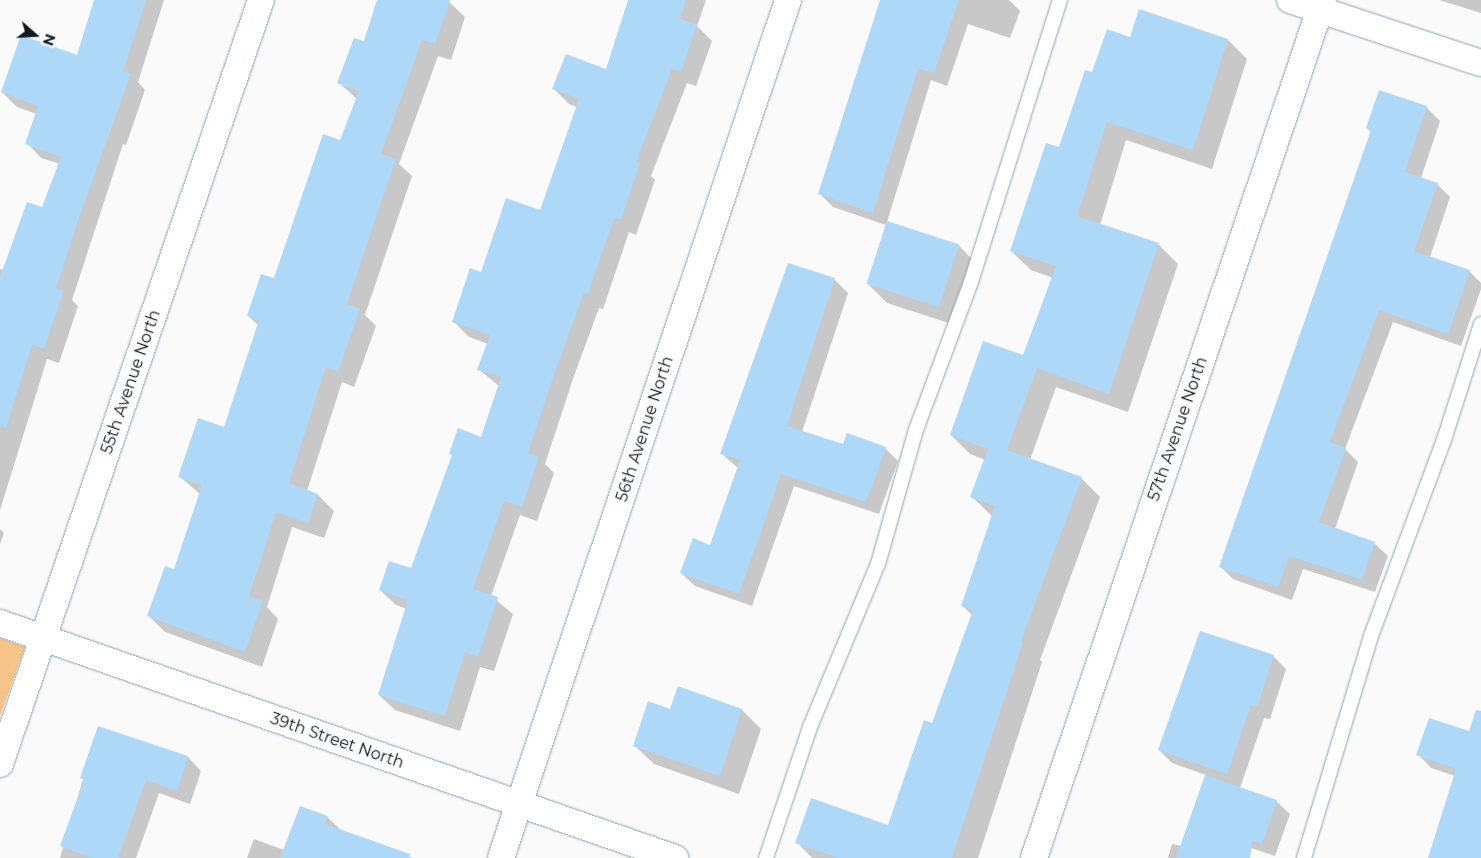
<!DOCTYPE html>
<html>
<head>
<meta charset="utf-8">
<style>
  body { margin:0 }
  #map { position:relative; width:1481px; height:858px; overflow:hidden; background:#fafafa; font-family:Montserrat,sans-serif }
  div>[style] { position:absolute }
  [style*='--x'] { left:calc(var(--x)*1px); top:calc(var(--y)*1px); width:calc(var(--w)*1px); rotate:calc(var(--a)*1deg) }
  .green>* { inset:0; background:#f6c389 }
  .shadow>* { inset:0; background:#0003 }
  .building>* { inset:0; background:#aed8f8; transform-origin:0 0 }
  .roads { filter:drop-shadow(0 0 1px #87a3b8) drop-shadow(0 0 1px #87a3b8) }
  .lane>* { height:14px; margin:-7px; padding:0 7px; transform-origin:7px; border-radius:7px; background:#fff }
  .street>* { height:26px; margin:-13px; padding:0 13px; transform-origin:13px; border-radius:13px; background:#fff }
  span { translate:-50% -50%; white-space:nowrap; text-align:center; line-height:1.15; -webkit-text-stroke:4px #fafafa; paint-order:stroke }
  .street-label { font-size:16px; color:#0e1921 }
  .north { position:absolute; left:10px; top:10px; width:50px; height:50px; -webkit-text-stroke:4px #fafafa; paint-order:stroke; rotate:109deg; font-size:14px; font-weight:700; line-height:20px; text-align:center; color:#0e1921 }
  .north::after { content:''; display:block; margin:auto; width:18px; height:22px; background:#0e1921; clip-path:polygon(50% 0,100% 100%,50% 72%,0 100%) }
</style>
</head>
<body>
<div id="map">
  <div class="green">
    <i style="clip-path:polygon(0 638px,25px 647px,0 716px)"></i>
  </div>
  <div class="shadow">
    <i style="clip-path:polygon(97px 0,164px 0,138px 82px,145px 90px,126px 145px,123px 144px,72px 300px,78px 306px,59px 363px,47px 359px,0 510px,0 269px,4px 270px,43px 209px,60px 164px,41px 158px,27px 143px,37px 114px,17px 107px,2px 92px,77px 56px)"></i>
    <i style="clip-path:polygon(379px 0,447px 0,465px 17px,451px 60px,438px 56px,399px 164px,412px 176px,365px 315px,376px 326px,354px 387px,342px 382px,307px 491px,318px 495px,334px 511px,324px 538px,292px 527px,267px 607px,278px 619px,262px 667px,165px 632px,149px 616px,174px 571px,200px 494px,179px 476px,225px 429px,259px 326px,248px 316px,275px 280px,341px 141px,357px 99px,339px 83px,364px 43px)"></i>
    <i style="clip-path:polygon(630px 0,706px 0,697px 26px,712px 41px,696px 86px,687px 83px,651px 176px,655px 180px,636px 235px,629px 232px,603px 309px,599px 308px,574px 376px,545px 464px,554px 473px,537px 521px,520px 515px,491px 596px,513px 614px,494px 671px,480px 667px,460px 731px,395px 710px,379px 695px,407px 609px,396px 605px,380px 590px,412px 570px,482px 438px,499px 386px,478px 369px,488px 344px,469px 337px,453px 321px,482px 273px,541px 211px,577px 107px,569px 104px,554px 89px,606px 71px)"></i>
    <i style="clip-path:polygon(882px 0,1009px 0,1020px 11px,1010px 38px,968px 24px,947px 86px,931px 80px,887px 222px,959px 246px,978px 265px,958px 326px,887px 303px,867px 283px,886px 225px,833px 207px,820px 194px)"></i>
    <i style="clip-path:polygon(1439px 0,1481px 0,1481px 13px)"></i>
    <i style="clip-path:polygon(1130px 39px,1228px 40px,1247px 59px,1212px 169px,1126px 140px,1100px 225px,1158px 244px,1178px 264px,1128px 412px,1056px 387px,1030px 460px,1081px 478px,1100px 497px,1040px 660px,1042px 662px,978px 858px,812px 858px,797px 842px,889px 826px,933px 725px,972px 615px,962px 605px,993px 517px,972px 497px,985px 460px,970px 454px,951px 435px,1024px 357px,1053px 278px,1031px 270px,1011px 251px,1093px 74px)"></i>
    <i style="clip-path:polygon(1426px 107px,1440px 121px,1421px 178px,1437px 184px,1450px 197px,1430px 257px,1469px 271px,1481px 283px,1481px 289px,1461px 346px,1393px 322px,1345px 449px,1358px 462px,1335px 529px,1374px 543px,1388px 556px,1375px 592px,1303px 569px,1292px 600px,1233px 579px,1220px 566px,1371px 132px,1367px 128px)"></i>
    <i style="clip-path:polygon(834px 279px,848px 293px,802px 432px,844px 446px,885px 448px,898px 461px,879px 514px,794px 486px,752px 606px,695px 586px,681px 573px,711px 546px,738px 468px,722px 454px)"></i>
    <i style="clip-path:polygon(0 529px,4px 533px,0 544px)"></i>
    <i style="clip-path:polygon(1273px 656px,1286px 669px,1270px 719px,1264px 718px,1240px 788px,1276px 801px,1290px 814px,1275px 856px,1236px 843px,1231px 858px,1168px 858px,1172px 844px,1182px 846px,1206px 775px,1172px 763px,1159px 750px)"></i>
    <i style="clip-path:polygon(678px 688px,742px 710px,761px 729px,739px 794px,654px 764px,634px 745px,671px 710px)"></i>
    <i style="clip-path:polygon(98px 728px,188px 757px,201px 771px,190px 804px,159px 793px,136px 858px,60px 858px)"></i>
    <i style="clip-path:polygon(1481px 728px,1481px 858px,1429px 858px,1455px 776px,1431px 768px,1418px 754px,1478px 736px)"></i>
    <i style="clip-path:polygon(327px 817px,341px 830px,413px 858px,247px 858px,254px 839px,284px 850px)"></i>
  </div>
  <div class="building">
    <i style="clip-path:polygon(94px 0,146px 0,123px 71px,131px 74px,78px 220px,56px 288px,64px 291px,44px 349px,32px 345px,6px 428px,0 427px,0 277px,27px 202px,42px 207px,61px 157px,25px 144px,38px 106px,1px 92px,21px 35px,77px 55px)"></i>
    <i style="clip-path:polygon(377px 0,450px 0,435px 44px,422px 40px,381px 154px,396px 159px,347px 304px,360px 309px,338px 372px,326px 367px,289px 483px,318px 494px,308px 523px,276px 512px,249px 596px,263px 601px,245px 652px,147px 616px,165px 566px,174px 569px,202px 485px,178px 477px,198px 418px,224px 427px,259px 320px,247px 316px,261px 274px,274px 278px,323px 134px,340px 140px,359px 91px,337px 83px,354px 38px,364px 41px)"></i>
    <i style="clip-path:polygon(628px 0,686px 0,680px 19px,697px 24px,681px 72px,672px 69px,636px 162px,640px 163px,621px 220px,614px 218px,588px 294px,584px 293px,559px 360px,528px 453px,539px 457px,522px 507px,504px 501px,473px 589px,498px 597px,478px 657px,465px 652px,445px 716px,378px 695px,408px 600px,379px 590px,389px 561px,411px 568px,452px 455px,449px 454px,458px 428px,481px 437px,501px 377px,477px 370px,490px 335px,452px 322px,470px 268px,481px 272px,506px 198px,540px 210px,579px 99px,552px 89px,566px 54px,606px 69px)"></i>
    <i style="clip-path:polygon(880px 0,959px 0,934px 73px,918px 68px,873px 213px,818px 194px)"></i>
    <i style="clip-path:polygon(1139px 9px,1228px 39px,1193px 150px,1107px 122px,1077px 216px,1159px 243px,1109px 394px,1037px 368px,1007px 450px,1082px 477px,1021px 641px,1023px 642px,952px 858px,839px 858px,795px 843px,811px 798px,888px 825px,924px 720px,932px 723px,973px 610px,961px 606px,995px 506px,970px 497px,988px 449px,950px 435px,983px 341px,1023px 355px,1056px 266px,1010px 251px,1046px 143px,1059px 147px,1085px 70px,1092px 72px,1107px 29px,1130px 37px)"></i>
    <i style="clip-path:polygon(1379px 90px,1427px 106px,1405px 172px,1438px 183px,1414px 251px,1470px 270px,1448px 334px,1379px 310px,1330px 442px,1346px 448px,1319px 522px,1375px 542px,1362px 580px,1289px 556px,1278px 587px,1219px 567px,1371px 130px,1366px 128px)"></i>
    <i style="left:887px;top:221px;width:76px;height:66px;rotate:18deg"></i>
    <i style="clip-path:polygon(788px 263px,835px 278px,787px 426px,843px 444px,847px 433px,886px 447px,866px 502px,781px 474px,739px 594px,680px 573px,693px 538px,710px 545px,740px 460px,720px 454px)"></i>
    <i style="clip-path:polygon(1200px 631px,1274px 655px,1257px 707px,1251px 705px,1227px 774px,1158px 750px)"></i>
    <i style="clip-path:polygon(678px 686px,742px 709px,720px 776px,633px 746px,648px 701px,670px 709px)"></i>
    <i style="clip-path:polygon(1476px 710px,1481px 711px,1481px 858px,1428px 858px,1456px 769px,1416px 755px,1429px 718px,1469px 731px)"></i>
    <i style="clip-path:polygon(98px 726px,188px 756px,177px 791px,146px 780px,118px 858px,93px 858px,60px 846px,84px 780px,80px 778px)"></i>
    <i style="clip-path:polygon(1205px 775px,1277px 800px,1262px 844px,1252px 841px,1250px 858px,1176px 858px)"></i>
    <i style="clip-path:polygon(300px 806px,328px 816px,325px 824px,410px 854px,409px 858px,280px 858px)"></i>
  </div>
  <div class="roads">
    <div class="lane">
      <i style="--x:766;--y:858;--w:138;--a:-71.4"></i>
      <i style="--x:810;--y:727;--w:177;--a:-67.4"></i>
      <i style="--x:878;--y:564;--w:139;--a:-74.2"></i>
      <i style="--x:916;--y:430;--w:158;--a:-69.6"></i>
      <i style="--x:971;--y:282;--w:296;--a:-72.5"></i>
      <i style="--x:1304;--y:858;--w:232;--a:-73.2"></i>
      <i style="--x:1371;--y:636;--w:209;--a:-69.6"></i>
      <i style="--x:1444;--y:440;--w:122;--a:-72.3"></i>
    </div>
    <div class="street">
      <i style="--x:1290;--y:0;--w:201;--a:18.3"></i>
      <i style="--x:0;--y:623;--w:715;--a:19.2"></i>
      <i style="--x:0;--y:764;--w:807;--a:-71.14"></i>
      <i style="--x:501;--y:858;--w:905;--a:-71.5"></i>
      <i style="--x:1034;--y:858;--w:905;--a:-71.38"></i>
    </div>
  </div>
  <div class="street-label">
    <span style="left:131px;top:382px;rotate:-71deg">55th Avenue North</span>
    <span style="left:645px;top:429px;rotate:-72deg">56th Avenue North</span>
    <span style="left:1178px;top:429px;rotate:-71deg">57th Avenue North</span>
    <span style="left:337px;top:741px;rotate:19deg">39th Street North</span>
  </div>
  <div class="north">N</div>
</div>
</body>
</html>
